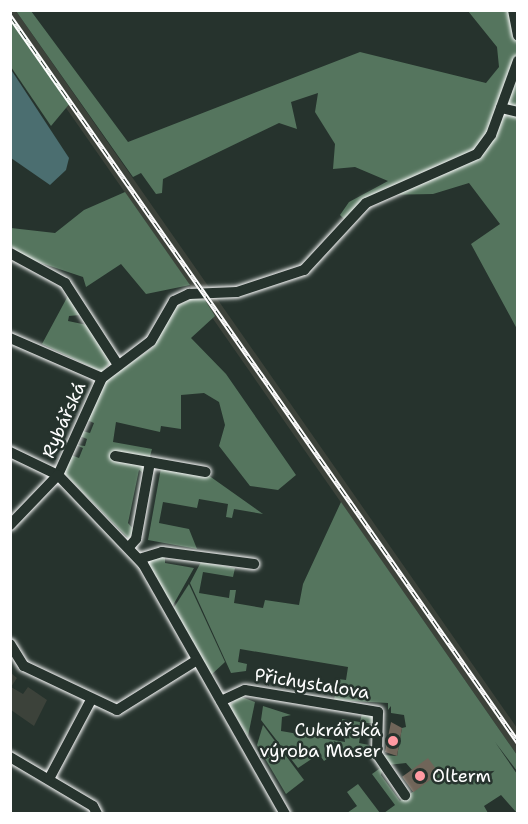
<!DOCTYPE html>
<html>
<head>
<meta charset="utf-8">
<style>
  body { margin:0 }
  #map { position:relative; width:528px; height:824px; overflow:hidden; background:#26332d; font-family:"Shantell Sans",sans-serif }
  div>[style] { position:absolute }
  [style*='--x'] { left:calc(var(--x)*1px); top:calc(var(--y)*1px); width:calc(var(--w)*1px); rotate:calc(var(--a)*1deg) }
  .built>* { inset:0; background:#3c423a }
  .green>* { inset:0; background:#55755e }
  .water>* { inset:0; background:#4b6e70 }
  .building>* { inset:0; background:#706559; transform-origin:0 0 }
  .roads { filter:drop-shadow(0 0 2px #fff) drop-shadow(0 0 2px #fff) }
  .minor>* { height:10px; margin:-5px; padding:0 5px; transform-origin:5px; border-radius:5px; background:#26332d }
  .rail>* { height:5px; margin-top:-2.5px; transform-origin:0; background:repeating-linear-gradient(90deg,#26332d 0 9px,#fff 0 18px); box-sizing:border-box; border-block:2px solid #fff }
  .dots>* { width:16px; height:16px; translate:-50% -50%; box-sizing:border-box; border:3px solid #26332d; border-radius:50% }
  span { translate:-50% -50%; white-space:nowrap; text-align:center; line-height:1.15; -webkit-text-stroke:5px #26332d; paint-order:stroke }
  .street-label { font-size:18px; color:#fff }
  .poi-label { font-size:18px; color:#fff }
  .right { translate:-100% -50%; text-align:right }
  .left { translate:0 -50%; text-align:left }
  .frame { position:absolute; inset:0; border:12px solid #fff; pointer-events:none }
</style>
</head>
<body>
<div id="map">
  <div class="built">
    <i style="clip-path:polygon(10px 11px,16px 11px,517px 728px,517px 755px,11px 29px)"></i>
    <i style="clip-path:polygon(11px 673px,17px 678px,11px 687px,23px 694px,28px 687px,47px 700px,34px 726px,11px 710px)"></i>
  </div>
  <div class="green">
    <i style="clip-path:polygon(16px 11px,31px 11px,128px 142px,360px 52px,486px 83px,499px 67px,497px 47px,468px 11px,517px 11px,517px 329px,471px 244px,500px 224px,469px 183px,433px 194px,380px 195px,345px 220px,340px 215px,349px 202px,388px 181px,355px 167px,333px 169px,335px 144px,315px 112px,318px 93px,291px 102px,297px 129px,279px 123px,163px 179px,162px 193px,156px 194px,141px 173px,133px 177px)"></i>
    <i style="clip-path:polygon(11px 15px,71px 102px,51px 126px,11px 67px)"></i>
    <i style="clip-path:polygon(125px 192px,190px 285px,146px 294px,121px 264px,86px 287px,83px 277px,20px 256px,11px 245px,11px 228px,55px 233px,84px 210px)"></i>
    <i style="clip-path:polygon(70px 292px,80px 315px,69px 316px,68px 321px,92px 326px,111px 362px,102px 372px,42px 344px)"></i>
    <i style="clip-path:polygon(193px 298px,205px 300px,215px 316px,191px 338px,226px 374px,296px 475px,278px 490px,250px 486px,219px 446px,225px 425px,219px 402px,204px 393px,181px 395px,181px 429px,161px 426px,160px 432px,116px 422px,113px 442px,152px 449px,145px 474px,139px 470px,128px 523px,134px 530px,129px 539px,64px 473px,71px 455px,79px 458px,83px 448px,76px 445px,85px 446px,87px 439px,80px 436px,82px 431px,90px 433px,94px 423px,87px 420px,103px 383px,153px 347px,174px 307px)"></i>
    <i style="clip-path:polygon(161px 468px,208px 475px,263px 514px,234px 509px,232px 518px,226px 517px,228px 504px,199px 499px,197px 508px,163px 502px,159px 523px,189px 529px,197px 549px,148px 540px)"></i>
    <i style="clip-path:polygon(341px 502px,517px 755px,517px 771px,495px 742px,517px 774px,517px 813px,501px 795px,484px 806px,488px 813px,384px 813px,395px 805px,372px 774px,383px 766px,381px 775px,400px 801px,439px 773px,412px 770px,406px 763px,388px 765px,383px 755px,397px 756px,402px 728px,406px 727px,404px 715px,391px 713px,391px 706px,388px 710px,388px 703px,334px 700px,338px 679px,346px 680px,348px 667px,240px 649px,238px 662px,247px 664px,246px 671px,231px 673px,190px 583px,201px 562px,235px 568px,233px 577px,203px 572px,199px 593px,229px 598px,230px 590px,236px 590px,234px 603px,263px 608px,265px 600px,299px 605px,303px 584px)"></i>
    <i style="clip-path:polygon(165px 556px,165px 563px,194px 568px,172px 607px,149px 566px,149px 560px)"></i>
    <i style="clip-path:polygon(189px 584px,225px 662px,211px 675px,173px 609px)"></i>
    <i style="clip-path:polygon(239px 696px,255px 702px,248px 736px,229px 706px)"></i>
    <i style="clip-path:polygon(263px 706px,291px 715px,282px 717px,281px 731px,345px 742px,342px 719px,360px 722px,362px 713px,375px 715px,375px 723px,362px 723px,359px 743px,369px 745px,368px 753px,356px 759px,338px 751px,324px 761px,319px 754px,298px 768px,261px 720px)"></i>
    <i style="clip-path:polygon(263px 725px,304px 780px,286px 794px,257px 745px)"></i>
    <i style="clip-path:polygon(358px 784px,380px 813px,347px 813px,357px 806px,347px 792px)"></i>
  </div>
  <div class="water">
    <i style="clip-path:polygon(10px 68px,69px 158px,66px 170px,50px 185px,11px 158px)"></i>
  </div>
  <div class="building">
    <i style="clip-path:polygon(391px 722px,402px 728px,397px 756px,385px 752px)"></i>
    <i style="left:428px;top:758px;width:19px;height:32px;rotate:54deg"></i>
  </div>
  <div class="roads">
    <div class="minor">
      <i style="--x:513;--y:10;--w:26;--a:79"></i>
      <i style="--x:501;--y:108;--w:17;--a:13"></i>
      <i style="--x:10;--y:253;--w:63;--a:28.6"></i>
      <i style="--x:65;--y:283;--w:98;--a:57.1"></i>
      <i style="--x:10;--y:338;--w:100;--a:23.5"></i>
      <i style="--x:10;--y:452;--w:53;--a:25.6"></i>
      <i style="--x:58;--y:475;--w:123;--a:46.3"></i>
      <i style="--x:143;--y:564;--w:288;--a:60.4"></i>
      <i style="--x:115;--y:456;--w:92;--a:10"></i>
      <i style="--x:58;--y:475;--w:107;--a:-65.6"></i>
      <i style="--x:102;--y:378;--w:61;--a:-37.1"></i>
      <i style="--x:151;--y:341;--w:46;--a:-60.1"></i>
      <i style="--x:174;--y:301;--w:17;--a:-25"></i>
      <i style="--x:189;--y:294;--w:48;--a:-2.4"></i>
      <i style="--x:237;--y:292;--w:71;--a:-18.2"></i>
      <i style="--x:304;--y:270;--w:91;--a:-47.2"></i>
      <i style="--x:366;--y:203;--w:121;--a:-23.8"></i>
      <i style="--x:477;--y:154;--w:24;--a:-54"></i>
      <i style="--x:491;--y:135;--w:79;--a:-70"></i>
      <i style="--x:10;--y:525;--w:69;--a:-46.2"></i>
      <i style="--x:129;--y:547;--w:11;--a:-49"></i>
      <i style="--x:136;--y:539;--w:78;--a:-79.7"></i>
      <i style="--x:139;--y:559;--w:24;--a:-17"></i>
      <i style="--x:162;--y:552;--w:93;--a:7.4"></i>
      <i style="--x:10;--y:644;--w:26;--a:58"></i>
      <i style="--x:24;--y:666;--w:103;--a:25.3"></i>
      <i style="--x:117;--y:710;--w:94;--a:-32"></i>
      <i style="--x:221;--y:701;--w:26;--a:-25"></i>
      <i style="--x:245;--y:690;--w:135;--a:9.4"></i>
      <i style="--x:378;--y:712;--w:42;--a:91.4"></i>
      <i style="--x:377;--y:754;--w:50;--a:55.7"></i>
      <i style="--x:10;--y:757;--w:96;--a:30.6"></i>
      <i style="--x:93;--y:806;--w:9;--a:63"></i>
      <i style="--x:49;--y:779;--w:89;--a:-62"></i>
    </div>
  </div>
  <div class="rail">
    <i style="--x:10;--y:16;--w:886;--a:55.02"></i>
  </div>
  <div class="dots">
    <i style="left:393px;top:741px;background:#ff9aa2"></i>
    <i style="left:420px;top:776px;background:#ff9aa2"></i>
  </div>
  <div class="street-label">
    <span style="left:64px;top:420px;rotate:-66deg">Rybářská</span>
    <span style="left:312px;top:684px;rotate:9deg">Přichystalova</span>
  </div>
  <div class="poi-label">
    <span class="right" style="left:381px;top:741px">Cukrářská<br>výroba Maser</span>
    <span class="left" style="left:432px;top:776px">Olterm</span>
  </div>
  <div class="frame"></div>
</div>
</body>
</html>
